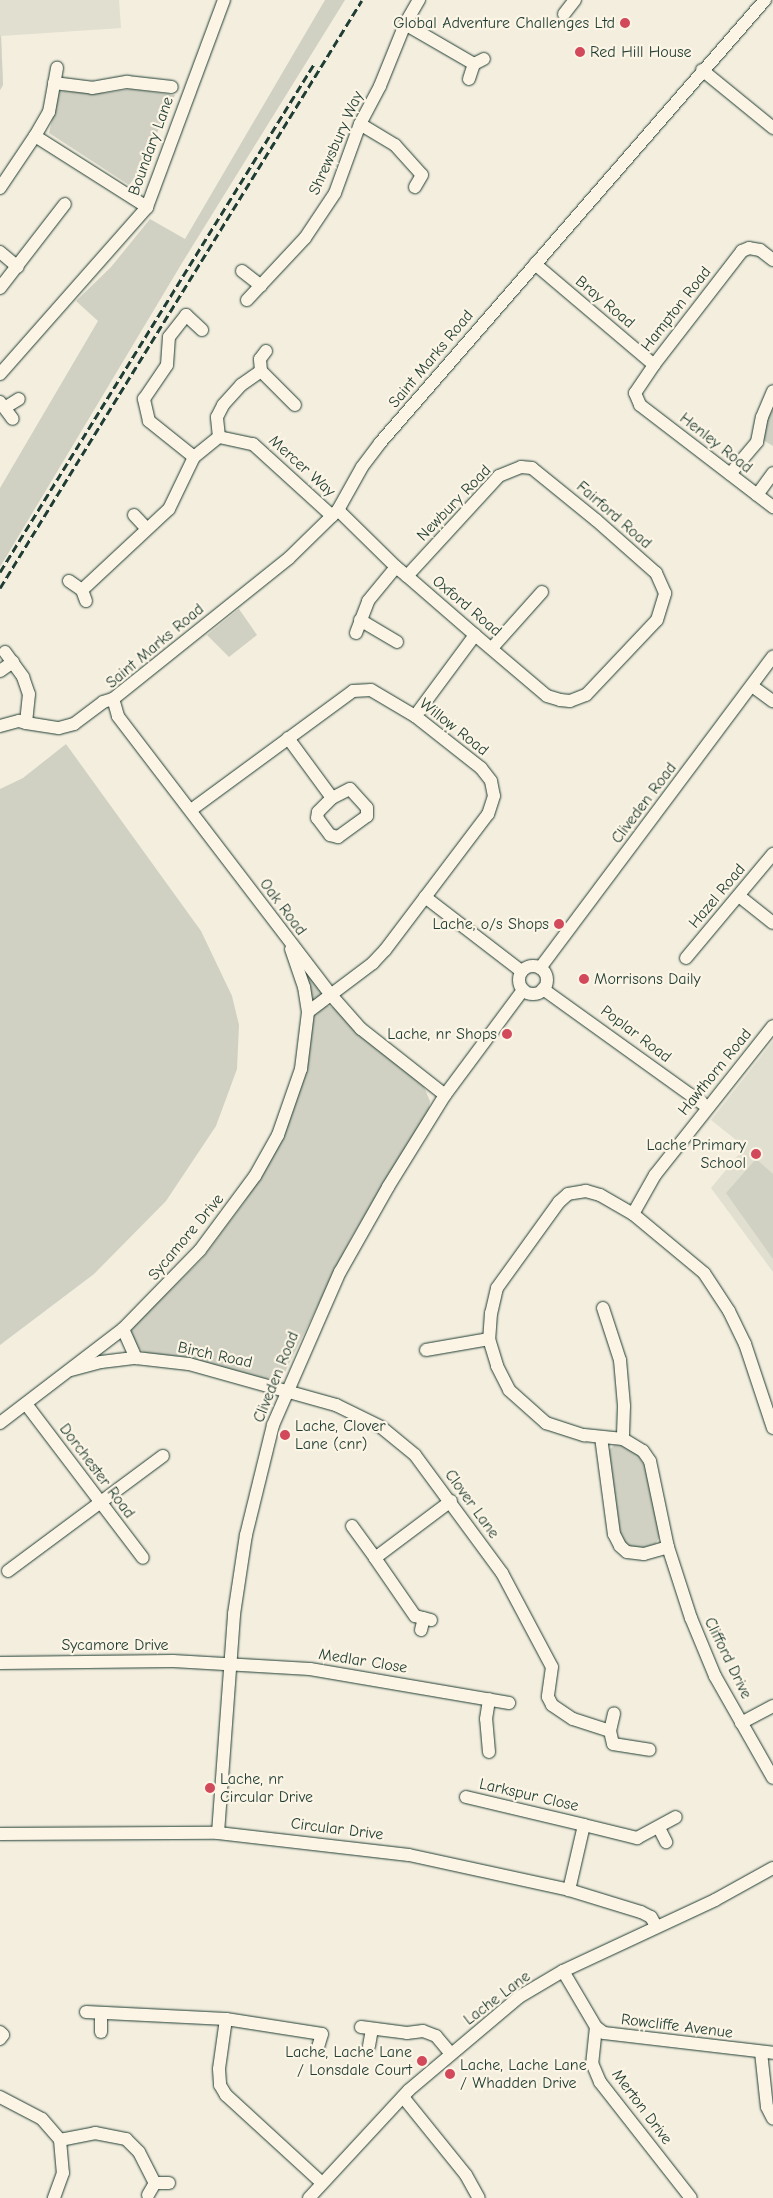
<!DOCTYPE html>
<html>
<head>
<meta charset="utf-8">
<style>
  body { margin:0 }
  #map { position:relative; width:773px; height:2198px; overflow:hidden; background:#f3eede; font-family:"Comic Neue",sans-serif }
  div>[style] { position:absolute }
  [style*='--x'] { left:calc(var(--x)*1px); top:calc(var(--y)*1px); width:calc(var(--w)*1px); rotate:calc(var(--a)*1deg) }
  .built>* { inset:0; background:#e1dfd0 }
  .green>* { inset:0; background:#d0d1c2 }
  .roads { filter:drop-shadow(0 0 1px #1f3d34) drop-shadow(0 0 1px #1f3d34) }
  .minor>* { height:12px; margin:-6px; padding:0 6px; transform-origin:6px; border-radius:6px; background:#fcf5e5 }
  .minor>.ring { margin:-6px; padding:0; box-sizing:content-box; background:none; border:12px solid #fcf5e5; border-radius:50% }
  .rail>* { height:3px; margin-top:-1.5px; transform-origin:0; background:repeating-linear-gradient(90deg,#1f3d34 0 8px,transparent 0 12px) }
  .dots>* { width:14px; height:14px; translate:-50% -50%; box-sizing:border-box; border:2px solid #fcf5e5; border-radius:50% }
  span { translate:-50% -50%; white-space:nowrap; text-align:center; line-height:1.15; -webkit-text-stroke:4.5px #fcf5e5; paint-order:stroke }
  .poi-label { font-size:16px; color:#1f3d34 }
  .right { translate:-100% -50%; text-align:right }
  .left { translate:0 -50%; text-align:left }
  .street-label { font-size:16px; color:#1f3d34 }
</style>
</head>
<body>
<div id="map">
  <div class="built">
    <i style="clip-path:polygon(0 0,119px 0,121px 28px,1px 36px,3px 85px,0 90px)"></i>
    <i style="clip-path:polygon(773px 1041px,773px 1272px,711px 1188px,745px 1147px,711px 1120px)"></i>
  </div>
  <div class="green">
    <i style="clip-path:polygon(325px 0,345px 0,182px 263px,0 567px,0 488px,98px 321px,76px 301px,111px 267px,150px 219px,185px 239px)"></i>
    <i style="clip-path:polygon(1px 35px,3px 85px,0 90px,0 37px)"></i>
    <i style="clip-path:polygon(131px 89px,175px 95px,138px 173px,129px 185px,49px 133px,59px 91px,105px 93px)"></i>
    <i style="clip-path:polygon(773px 406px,773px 446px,763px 440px,768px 415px)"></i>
    <i style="clip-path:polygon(239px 609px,257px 635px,229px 657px,207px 635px)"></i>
    <i style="clip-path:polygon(66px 744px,201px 931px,232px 996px,239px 1025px,237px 1069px,216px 1126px,166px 1201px,94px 1274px,0 1345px,0 789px,23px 778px)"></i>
    <i style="clip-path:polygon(307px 975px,323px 993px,314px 1001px,310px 999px,305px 980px)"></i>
    <i style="clip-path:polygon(323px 1005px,333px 1007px,424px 1087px,430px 1101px,429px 1109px,351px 1238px,285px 1372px,268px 1379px,190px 1359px,147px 1354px,135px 1346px,129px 1336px,134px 1326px,202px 1259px,245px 1201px,276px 1150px,310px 1023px,315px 1012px)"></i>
    <i style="clip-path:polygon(756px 1159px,773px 1174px,773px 1259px,726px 1193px)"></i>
    <i style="clip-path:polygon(614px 1445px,626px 1446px,636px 1452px,645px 1466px,660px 1536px,655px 1545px,641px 1550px,632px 1549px,619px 1538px,607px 1452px)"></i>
  </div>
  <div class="roads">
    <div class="minor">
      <i style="--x:564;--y:14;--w:18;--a:-52"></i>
      <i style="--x:405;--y:24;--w:80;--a:30.1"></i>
      <i style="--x:702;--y:70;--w:92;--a:39.2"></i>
      <i style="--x:469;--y:79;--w:16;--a:-72"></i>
      <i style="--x:474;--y:64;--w:11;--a:-27"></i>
      <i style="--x:54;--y:83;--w:38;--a:7"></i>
      <i style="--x:92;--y:88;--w:36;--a:-10"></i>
      <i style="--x:127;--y:82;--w:45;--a:6.3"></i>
      <i style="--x:360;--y:124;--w:41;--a:31"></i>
      <i style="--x:395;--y:145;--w:40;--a:48"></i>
      <i style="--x:422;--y:175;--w:14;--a:120"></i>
      <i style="--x:35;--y:136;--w:28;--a:-60"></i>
      <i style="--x:49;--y:112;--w:45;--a:-79.7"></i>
      <i style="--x:0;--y:188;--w:63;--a:-56.1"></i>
      <i style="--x:35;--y:136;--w:133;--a:32.4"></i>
      <i style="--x:0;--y:252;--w:23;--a:40"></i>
      <i style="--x:773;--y:260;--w:16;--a:-142"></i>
      <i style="--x:760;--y:250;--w:11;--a:-170"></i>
      <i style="--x:749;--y:248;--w:8;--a:157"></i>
      <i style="--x:742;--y:251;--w:144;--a:127.7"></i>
      <i style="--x:654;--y:365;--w:34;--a:124"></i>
      <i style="--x:635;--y:393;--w:13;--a:67"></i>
      <i style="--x:640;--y:405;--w:168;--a:37.5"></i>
      <i style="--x:535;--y:264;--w:156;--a:40.3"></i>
      <i style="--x:242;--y:271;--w:24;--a:38"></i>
      <i style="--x:0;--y:288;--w:106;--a:-52.3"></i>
      <i style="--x:247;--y:300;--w:85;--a:-46.9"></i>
      <i style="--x:305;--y:238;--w:54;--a:-56.3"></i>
      <i style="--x:335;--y:193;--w:73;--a:-70.1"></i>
      <i style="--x:360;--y:124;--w:43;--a:-62.2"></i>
      <i style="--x:380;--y:86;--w:67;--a:-68"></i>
      <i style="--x:405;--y:24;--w:28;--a:-60"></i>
      <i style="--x:261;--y:371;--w:12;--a:-95"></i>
      <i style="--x:260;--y:359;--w:10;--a:-53"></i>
      <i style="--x:0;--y:374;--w:222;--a:-48.6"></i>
      <i style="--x:147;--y:207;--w:221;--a:-69.6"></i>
      <i style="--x:0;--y:402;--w:21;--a:53"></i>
      <i style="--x:6;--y:407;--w:15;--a:-32"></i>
      <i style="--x:219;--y:437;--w:20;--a:-96"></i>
      <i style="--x:217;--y:417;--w:13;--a:-63"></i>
      <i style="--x:223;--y:405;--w:27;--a:-48"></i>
      <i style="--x:241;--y:385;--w:24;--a:-35"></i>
      <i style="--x:261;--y:371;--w:48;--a:45"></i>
      <i style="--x:194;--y:457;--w:58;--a:-141.3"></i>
      <i style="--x:149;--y:421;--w:23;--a:-103"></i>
      <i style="--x:144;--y:399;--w:41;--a:-55.9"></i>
      <i style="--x:167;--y:365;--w:28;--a:-86"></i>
      <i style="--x:169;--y:337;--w:28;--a:-52"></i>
      <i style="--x:186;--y:315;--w:22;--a:43"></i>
      <i style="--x:730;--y:474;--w:42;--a:-49.8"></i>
      <i style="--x:757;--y:442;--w:25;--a:-79"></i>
      <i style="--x:762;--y:417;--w:28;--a:-67"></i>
      <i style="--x:757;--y:495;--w:27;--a:-54"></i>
      <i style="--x:338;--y:510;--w:81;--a:44.5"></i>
      <i style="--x:396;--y:567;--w:14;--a:39"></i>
      <i style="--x:407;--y:576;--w:90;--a:40.9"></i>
      <i style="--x:475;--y:635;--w:94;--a:40.3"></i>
      <i style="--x:547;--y:696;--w:14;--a:17"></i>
      <i style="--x:560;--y:700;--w:10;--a:6"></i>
      <i style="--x:570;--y:701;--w:17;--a:-21"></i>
      <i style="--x:586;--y:695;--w:103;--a:-46.6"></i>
      <i style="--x:657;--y:620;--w:28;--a:-73"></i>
      <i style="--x:665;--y:593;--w:22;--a:-114"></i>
      <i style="--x:656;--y:573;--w:80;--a:-138.5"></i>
      <i style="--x:596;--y:520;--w:82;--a:-140.9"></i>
      <i style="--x:532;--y:468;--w:11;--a:-175"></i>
      <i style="--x:521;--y:467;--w:24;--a:158"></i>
      <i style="--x:499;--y:476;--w:136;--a:132.6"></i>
      <i style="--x:134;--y:515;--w:18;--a:47"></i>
      <i style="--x:69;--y:581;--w:16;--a:35"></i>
      <i style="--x:86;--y:601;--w:12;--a:-110"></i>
      <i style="--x:82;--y:590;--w:119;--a:-43"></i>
      <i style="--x:169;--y:509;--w:58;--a:-64.3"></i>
      <i style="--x:194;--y:457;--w:32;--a:-39"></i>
      <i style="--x:219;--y:437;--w:35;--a:12"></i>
      <i style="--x:253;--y:444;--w:107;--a:42.3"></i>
      <i style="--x:360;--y:620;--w:43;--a:30.7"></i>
      <i style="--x:356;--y:633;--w:34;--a:-69"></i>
      <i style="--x:368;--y:601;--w:44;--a:-50.5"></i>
      <i style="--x:492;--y:648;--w:75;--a:-48.2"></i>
      <i style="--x:5;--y:652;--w:31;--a:54"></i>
      <i style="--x:23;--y:677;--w:18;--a:71"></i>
      <i style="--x:29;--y:694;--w:29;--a:96"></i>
      <i style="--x:26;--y:723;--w:33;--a:9"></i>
      <i style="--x:59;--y:728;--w:16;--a:-15"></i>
      <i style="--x:74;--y:724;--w:36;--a:-37"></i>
      <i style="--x:103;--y:702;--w:10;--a:-17"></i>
      <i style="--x:0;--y:671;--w:16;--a:-35"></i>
      <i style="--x:752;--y:686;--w:26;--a:36"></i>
      <i style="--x:415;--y:716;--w:101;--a:-53.5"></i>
      <i style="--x:0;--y:726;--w:20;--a:-15"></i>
      <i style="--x:19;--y:721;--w:7;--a:16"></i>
      <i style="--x:288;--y:738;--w:74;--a:53.7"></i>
      <i style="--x:332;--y:798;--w:20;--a:-27"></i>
      <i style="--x:350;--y:789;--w:25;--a:48"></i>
      <i style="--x:367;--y:808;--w:8;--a:90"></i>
      <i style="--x:367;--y:816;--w:36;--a:144"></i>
      <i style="--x:338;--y:837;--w:8;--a:-166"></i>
      <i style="--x:330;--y:835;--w:21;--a:-127"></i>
      <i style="--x:317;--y:818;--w:6;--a:-81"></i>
      <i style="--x:318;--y:812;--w:20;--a:-45"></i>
      <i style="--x:191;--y:810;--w:201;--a:-36.3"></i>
      <i style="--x:353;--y:691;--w:18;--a:-3"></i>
      <i style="--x:371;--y:690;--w:51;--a:30.6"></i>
      <i style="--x:415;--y:716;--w:84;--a:38.2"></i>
      <i style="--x:481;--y:768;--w:16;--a:52"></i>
      <i style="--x:491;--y:781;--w:15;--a:79"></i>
      <i style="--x:494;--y:796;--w:19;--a:108"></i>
      <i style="--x:488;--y:814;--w:171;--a:127.1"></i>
      <i style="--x:385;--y:950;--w:18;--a:133"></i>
      <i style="--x:373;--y:963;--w:81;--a:143"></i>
      <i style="--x:739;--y:896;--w:43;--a:38.5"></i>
      <i style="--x:425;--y:897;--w:121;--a:37.6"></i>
      <i style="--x:686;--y:958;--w:136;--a:-50.1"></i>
      <i class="ring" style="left:519px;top:966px;width:16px;height:16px"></i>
      <i style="--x:540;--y:968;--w:389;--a:-53.2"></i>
      <i style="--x:543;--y:989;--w:202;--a:35.7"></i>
      <i style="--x:445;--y:1095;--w:107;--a:-141.8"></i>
      <i style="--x:361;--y:1029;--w:45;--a:-131.4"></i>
      <i style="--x:331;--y:995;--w:351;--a:-127.4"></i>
      <i style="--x:118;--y:716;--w:18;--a:-106"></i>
      <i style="--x:113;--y:699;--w:226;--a:-38.7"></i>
      <i style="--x:289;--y:558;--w:69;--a:-44.4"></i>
      <i style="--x:338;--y:510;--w:49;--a:-60.8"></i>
      <i style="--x:362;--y:467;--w:30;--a:-53"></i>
      <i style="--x:380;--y:443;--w:587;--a:-49.01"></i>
      <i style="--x:633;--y:1214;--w:45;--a:-60.6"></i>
      <i style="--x:655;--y:1175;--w:190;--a:-51.6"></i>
      <i style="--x:603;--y:1308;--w:55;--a:71.9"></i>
      <i style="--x:620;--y:1360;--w:46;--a:85"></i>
      <i style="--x:624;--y:1406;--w:33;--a:92"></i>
      <i style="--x:123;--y:1329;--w:32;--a:66"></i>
      <i style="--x:426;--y:1350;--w:64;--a:-9.9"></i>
      <i style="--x:71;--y:1370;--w:31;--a:-15"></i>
      <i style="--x:101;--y:1362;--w:35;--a:-7"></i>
      <i style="--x:136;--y:1358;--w:53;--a:6.5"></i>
      <i style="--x:189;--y:1364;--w:153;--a:15.6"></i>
      <i style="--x:336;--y:1405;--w:50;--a:26.1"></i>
      <i style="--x:381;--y:1427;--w:44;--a:39.5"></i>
      <i style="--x:415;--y:1455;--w:147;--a:53.6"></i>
      <i style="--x:502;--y:1573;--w:106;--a:62"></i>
      <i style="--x:552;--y:1667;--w:30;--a:98"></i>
      <i style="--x:548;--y:1697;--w:9;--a:63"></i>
      <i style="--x:552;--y:1705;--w:25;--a:34"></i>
      <i style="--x:573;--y:1719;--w:39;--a:18"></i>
      <i style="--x:610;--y:1731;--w:13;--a:77"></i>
      <i style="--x:613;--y:1744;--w:37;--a:9"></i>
      <i style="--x:26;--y:1404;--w:193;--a:52.8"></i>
      <i style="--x:0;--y:1423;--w:155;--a:-37.4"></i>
      <i style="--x:123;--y:1329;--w:110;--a:-45.7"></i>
      <i style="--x:200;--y:1250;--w:92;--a:-53.4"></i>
      <i style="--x:255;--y:1176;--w:47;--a:-60.7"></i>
      <i style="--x:278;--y:1135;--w:70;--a:-70.8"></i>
      <i style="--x:301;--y:1069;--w:57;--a:-83"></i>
      <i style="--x:308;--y:1012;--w:25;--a:-99"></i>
      <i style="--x:304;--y:987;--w:40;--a:-108.9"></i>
      <i style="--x:773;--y:1428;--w:89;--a:-108.4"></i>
      <i style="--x:745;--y:1344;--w:37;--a:-116"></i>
      <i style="--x:729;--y:1311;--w:45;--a:-123.3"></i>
      <i style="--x:704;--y:1273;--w:92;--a:-140.3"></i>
      <i style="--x:633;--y:1214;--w:38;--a:-150"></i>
      <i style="--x:600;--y:1195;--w:15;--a:-164"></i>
      <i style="--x:586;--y:1191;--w:18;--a:171"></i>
      <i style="--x:568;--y:1194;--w:12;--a:138"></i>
      <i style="--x:559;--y:1202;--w:106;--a:125.8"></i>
      <i style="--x:497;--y:1288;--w:26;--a:103"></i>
      <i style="--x:491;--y:1313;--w:26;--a:94"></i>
      <i style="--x:489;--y:1339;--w:28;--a:73"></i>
      <i style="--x:497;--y:1366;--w:27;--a:63"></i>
      <i style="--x:509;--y:1390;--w:50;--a:41.7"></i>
      <i style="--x:546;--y:1423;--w:40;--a:18"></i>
      <i style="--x:584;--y:1435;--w:39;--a:6"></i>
      <i style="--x:623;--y:1439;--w:23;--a:31"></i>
      <i style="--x:643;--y:1451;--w:12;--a:55"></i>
      <i style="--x:650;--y:1461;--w:88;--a:78.2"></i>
      <i style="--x:668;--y:1547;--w:75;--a:72.1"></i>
      <i style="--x:691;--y:1618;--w:63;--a:67.5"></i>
      <i style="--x:715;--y:1676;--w:117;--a:60.4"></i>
      <i style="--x:601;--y:1437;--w:98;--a:82.4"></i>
      <i style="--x:614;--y:1534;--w:13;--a:63"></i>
      <i style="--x:620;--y:1546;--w:9;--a:41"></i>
      <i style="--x:627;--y:1552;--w:17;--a:7"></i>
      <i style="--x:644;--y:1554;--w:25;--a:-16"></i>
      <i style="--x:352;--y:1526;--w:39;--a:54"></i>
      <i style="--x:8;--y:1571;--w:193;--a:-36.6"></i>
      <i style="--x:431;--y:1620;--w:16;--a:-166"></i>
      <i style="--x:415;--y:1616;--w:70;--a:-124.6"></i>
      <i style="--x:375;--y:1558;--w:95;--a:-36.9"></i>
      <i style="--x:421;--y:1630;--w:12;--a:-76"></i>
      <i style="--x:0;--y:1663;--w:173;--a:-0.7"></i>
      <i style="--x:173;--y:1661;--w:137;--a:3.3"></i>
      <i style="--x:310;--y:1669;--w:202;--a:9.7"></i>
      <i style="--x:741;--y:1723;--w:36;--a:-28"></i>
      <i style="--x:610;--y:1731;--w:18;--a:-77"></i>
      <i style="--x:489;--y:1752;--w:33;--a:-95"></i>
      <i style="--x:486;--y:1719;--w:20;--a:-81"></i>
      <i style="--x:466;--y:1797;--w:121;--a:13.3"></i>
      <i style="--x:584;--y:1825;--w:67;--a:103"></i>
      <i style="--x:584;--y:1825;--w:55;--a:13.8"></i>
      <i style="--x:637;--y:1838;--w:44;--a:-28.3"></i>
      <i style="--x:659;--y:1828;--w:16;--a:63"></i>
      <i style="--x:218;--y:1833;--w:220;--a:-85.8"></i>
      <i style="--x:234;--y:1614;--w:80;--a:-81.4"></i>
      <i style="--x:246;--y:1535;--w:113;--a:-76.2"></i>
      <i style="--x:273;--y:1425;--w:167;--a:-66.4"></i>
      <i style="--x:340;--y:1272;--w:98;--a:-60.5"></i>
      <i style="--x:388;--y:1187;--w:108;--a:-58.2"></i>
      <i style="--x:445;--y:1095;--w:131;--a:-53.4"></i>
      <i style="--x:0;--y:1834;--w:218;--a:-0.3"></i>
      <i style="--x:218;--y:1833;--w:192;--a:6.6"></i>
      <i style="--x:409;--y:1855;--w:164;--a:12.3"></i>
      <i style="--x:569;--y:1890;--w:75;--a:17"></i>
      <i style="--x:641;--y:1912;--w:11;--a:27"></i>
      <i style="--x:651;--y:1917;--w:10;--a:61"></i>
      <i style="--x:563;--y:1971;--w:65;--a:59.5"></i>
      <i style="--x:596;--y:2027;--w:10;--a:37"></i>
      <i style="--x:604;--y:2033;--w:170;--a:6.7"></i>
      <i style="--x:86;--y:2012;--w:140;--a:2.9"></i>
      <i style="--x:226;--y:2019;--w:97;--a:8.9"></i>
      <i style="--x:322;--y:2034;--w:14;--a:107"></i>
      <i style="--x:226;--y:2019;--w:50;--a:98"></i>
      <i style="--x:219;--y:2069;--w:16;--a:86"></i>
      <i style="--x:220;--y:2085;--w:12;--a:59"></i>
      <i style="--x:226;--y:2095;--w:130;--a:42.5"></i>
      <i style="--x:361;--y:2027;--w:46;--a:7.4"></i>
      <i style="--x:407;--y:2033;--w:16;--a:-7"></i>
      <i style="--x:423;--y:2031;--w:14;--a:21"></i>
      <i style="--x:436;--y:2036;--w:23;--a:50"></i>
      <i style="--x:596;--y:2027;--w:36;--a:96"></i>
      <i style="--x:592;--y:2063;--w:21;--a:67"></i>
      <i style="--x:600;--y:2082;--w:147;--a:51.9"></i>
      <i style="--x:0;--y:2032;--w:4;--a:45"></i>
      <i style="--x:3;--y:2035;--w:5;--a:127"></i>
      <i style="--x:101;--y:2032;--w:19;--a:-90"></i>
      <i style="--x:369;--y:2046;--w:17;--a:-80"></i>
      <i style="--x:761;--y:2052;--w:55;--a:83.8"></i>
      <i style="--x:767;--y:2107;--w:13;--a:63"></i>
      <i style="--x:0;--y:2097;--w:47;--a:27.6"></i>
      <i style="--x:42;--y:2119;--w:28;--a:49"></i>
      <i style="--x:60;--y:2140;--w:33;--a:85"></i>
      <i style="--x:63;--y:2173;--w:27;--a:110"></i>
      <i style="--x:403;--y:2097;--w:100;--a:51.1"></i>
      <i style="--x:466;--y:2175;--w:26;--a:61"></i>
      <i style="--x:60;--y:2140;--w:36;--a:-11"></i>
      <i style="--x:95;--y:2133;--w:32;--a:11"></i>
      <i style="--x:126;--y:2139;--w:18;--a:45"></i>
      <i style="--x:139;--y:2152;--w:35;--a:63"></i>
      <i style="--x:148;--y:2195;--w:14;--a:-60"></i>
      <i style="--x:155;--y:2183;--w:14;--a:0"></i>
      <i style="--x:309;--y:2198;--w:147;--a:-47.2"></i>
      <i style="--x:409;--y:2090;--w:144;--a:-40.2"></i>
      <i style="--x:519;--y:1997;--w:51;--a:-30.6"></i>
      <i style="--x:563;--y:1971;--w:168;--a:-25"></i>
      <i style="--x:715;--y:1900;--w:66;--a:-28.9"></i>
    </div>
  </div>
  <div class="rail">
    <i style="--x:0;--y:572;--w:597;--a:-58.28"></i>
    <i style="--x:0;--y:588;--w:690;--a:-58.38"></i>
  </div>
  <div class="dots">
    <i style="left:625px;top:23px;background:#d1495b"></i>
    <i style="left:580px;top:52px;background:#d1495b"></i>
    <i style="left:559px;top:924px;background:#d1495b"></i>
    <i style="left:584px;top:979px;background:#d1495b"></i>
    <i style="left:507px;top:1034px;background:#d1495b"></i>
    <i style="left:756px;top:1154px;background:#d1495b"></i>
    <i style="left:285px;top:1435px;background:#d1495b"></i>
    <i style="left:210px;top:1788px;background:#d1495b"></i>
    <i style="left:422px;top:2061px;background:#d1495b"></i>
    <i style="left:450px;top:2074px;background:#d1495b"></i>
  </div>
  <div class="poi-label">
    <span class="right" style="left:615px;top:23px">Global Adventure Challenges Ltd</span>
    <span class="left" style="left:590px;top:52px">Red Hill House</span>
    <span class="right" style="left:549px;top:924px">Lache, o/s Shops</span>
    <span class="left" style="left:594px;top:979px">Morrisons Daily</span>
    <span class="right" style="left:497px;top:1034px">Lache, nr Shops</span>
    <span class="right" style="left:746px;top:1154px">Lache Primary<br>School</span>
    <span class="left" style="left:295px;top:1435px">Lache, Clover<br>Lane (cnr)</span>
    <span class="left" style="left:220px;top:1788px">Lache, nr<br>Circular Drive</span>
    <span class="right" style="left:412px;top:2061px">Lache, Lache Lane<br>/ Lonsdale Court</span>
    <span class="left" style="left:460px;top:2074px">Lache, Lache Lane<br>/ Whadden Drive</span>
  </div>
  <div class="street-label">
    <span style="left:336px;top:143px;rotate:-66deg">Shrewsbury Way</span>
    <span style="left:151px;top:146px;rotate:-70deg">Boundary Lane</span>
    <span style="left:605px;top:302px;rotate:40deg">Bray Road</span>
    <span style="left:676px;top:309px;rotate:-52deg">Hampton Road</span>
    <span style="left:431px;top:359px;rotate:-50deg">Saint Marks Road</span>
    <span style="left:716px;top:443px;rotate:38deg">Henley Road</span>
    <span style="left:302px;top:466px;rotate:42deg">Mercer Way</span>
    <span style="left:454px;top:503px;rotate:-46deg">Newbury Road</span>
    <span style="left:614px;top:515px;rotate:41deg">Fairford Road</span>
    <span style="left:467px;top:606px;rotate:40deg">Oxford Road</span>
    <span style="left:155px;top:646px;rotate:-40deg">Saint Marks Road</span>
    <span style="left:454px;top:727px;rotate:38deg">Willow Road</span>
    <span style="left:644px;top:803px;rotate:-53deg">Cliveden Road</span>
    <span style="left:717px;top:896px;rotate:-50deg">Hazel Road</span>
    <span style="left:283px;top:907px;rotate:53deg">Oak Road</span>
    <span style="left:636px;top:1034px;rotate:37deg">Poplar Road</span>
    <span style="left:715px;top:1072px;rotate:-51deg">Hawthorn Road</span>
    <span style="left:186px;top:1237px;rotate:-50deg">Sycamore Drive</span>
    <span style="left:215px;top:1355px;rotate:12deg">Birch Road</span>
    <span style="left:276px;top:1377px;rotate:-68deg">Cliveden Road</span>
    <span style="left:97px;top:1471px;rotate:53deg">Dorchester Road</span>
    <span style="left:472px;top:1504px;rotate:54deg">Clover Lane</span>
    <span style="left:115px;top:1645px">Sycamore Drive</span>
    <span style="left:728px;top:1658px;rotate:64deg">Clifford Drive</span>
    <span style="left:363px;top:1661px;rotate:9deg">Medlar Close</span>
    <span style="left:529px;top:1795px;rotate:13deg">Larkspur Close</span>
    <span style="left:337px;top:1829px;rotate:7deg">Circular Drive</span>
    <span style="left:497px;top:1998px;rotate:-37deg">Lache Lane</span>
    <span style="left:677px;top:2026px;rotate:7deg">Rowcliffe Avenue</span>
    <span style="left:642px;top:2107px;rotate:53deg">Merton Drive</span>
  </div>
</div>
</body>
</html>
